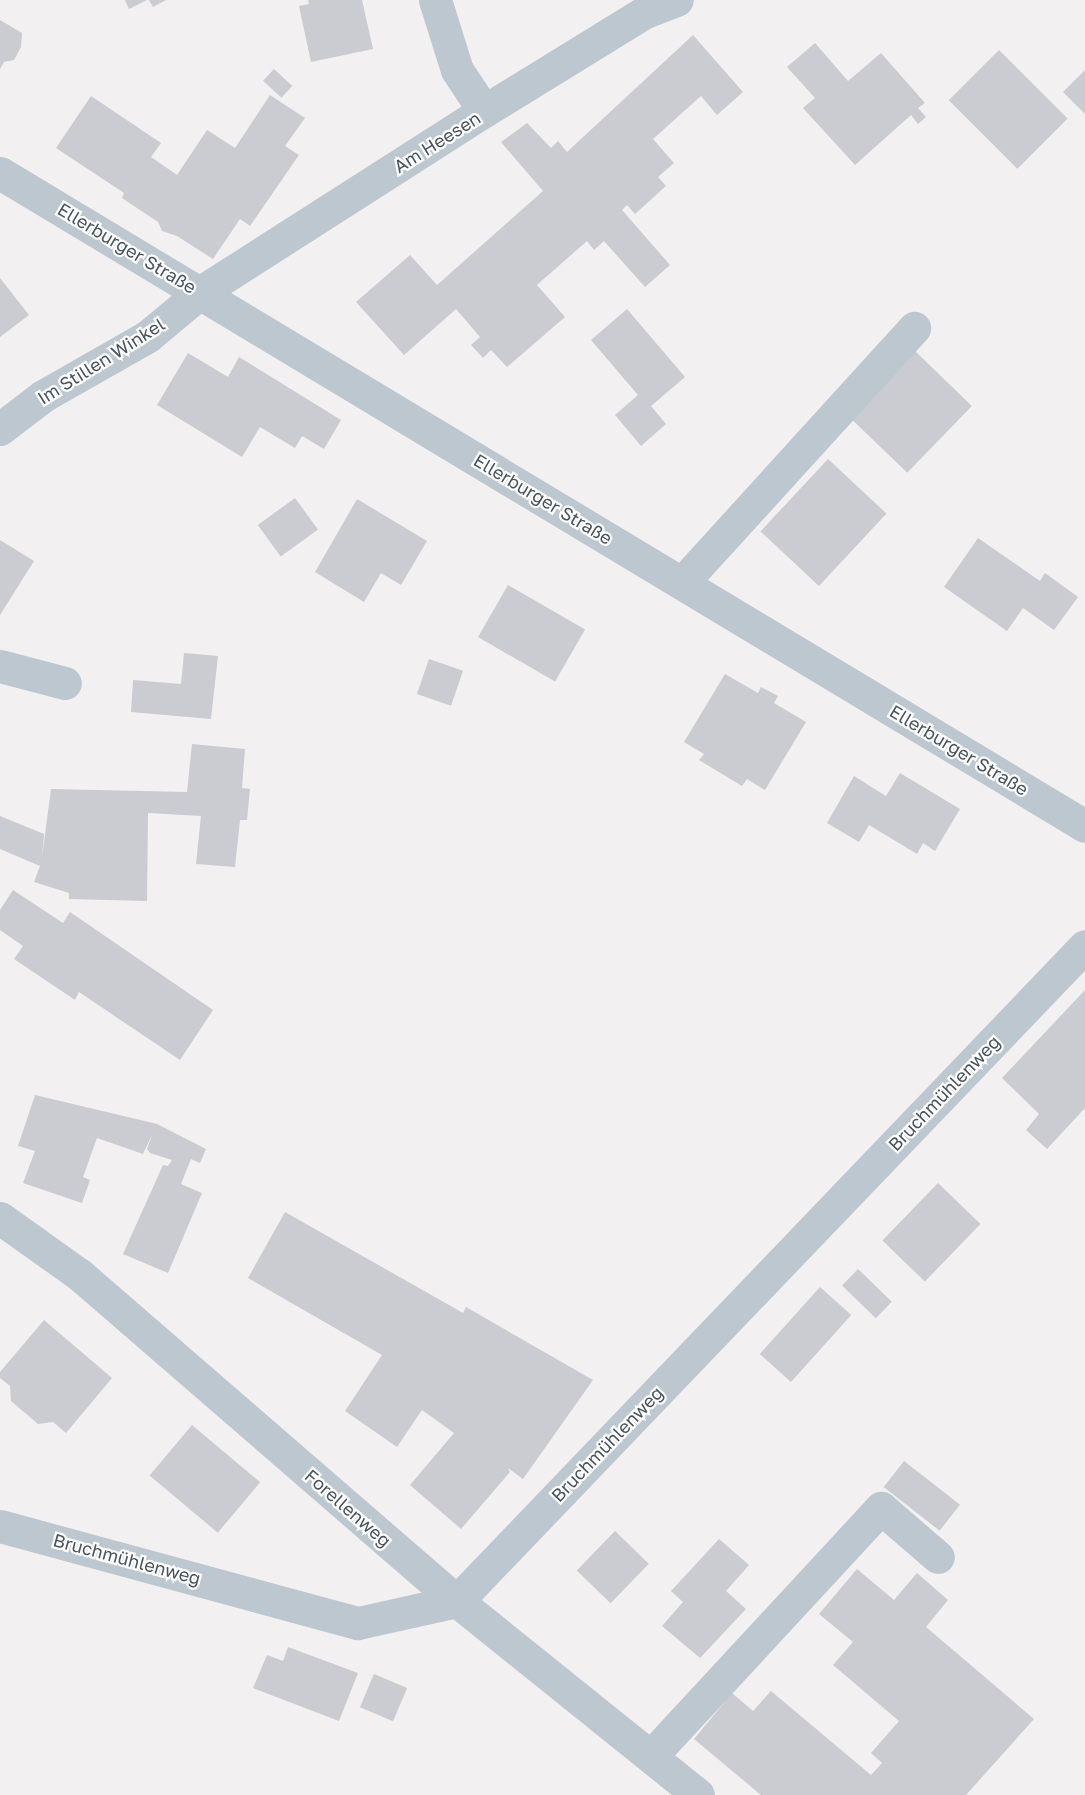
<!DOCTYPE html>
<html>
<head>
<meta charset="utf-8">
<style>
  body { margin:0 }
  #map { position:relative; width:1085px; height:1795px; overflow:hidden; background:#f2f0f0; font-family:"Golos Text",sans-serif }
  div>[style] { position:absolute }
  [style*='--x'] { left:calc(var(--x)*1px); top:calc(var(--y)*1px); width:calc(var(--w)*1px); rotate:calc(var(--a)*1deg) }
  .building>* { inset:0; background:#caccd2; transform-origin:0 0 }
  .minor>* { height:33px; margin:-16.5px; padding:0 16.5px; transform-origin:16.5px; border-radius:16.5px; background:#bdc7cf }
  span { translate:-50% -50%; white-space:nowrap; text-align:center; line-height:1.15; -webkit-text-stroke:4.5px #fff; paint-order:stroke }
  .street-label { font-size:18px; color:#47535d }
</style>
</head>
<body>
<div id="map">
  <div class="building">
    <i style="clip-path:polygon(125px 0,147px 0,129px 9px)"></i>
    <i style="clip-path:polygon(149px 0,166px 0,153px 7px)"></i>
    <i style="clip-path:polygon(308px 0,362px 0,373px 49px,311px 62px,299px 6px,309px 4px)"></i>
    <i style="clip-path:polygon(0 20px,22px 33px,21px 47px,14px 60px,4px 62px,0 69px)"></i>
    <i style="clip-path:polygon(693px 35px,743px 92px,717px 115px,701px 96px,653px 139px,674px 163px,658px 177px,666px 186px,635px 214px,627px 205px,622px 210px,670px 265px,645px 287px,604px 241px,594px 250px,587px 241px,537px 285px,565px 317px,507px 367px,491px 350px,483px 358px,471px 345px,480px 337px,456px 309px,404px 355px,356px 302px,410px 255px,437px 285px,543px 191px,501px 142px,527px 123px,551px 148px,558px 141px,567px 152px)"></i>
    <i style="clip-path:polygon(815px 43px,848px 81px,881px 53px,925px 103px,918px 108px,926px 117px,918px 124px,911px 115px,855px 165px,803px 108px,815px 98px,787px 67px)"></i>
    <i style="left:999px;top:50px;width:97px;height:71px;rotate:45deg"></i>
    <i style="left:274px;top:69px;width:25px;height:16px;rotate:43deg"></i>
    <i style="clip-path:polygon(1085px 70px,1085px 114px,1063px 92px)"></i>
    <i style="clip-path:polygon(270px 95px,305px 118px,285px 146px,299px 155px,250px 226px,240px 219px,213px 259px,177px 236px,162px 231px,158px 222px,122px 198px,124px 193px,56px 148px,91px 96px,161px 143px,151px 157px,177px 175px,207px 130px,235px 148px)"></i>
    <i style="clip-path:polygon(0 278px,29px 315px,0 337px)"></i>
    <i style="clip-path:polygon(627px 309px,685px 377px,651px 406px,666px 424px,641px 446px,615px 415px,638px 395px,591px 340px)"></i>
    <i style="left:915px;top:351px;width:79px;height:93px;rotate:44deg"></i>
    <i style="clip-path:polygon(188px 353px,228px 377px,239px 357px,341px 420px,324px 449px,302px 436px,295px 448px,260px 427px,242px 457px,157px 405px)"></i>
    <i style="left:828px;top:459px;width:80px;height:99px;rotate:43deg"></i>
    <i style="left:295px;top:498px;width:39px;height:46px;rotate:54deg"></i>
    <i style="clip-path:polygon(357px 499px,427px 541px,401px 585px,381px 573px,364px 602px,315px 572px)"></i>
    <i style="clip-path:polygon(978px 538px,1040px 581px,1045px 573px,1078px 597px,1054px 630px,1023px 608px,1007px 631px,944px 587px)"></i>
    <i style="clip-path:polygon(0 540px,34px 561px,0 615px)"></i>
    <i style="left:508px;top:585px;width:89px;height:60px;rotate:30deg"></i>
    <i style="clip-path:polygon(184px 653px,218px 656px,211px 719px,131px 712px,133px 680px,181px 684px)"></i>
    <i style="left:429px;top:659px;width:36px;height:37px;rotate:19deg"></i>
    <i style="clip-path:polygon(725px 674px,758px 693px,761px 687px,778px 696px,774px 703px,806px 722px,765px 790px,747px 779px,742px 786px,699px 760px,704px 754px,684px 742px)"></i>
    <i style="clip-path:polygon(192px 744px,245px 749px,242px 788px,250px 789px,247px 820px,240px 820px,235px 867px,196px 864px,201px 816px,148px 813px,147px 901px,69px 899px,69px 893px,34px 882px,40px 866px,0 849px,0 816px,44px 834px,42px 857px,51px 789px,187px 792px)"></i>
    <i style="clip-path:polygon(900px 773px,960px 809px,935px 851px,923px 843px,917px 854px,869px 825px,859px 842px,827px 823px,854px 776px,886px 796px)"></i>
    <i style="clip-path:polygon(13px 890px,63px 923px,70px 912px,213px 1010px,180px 1060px,79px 992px,75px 1000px,14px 959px,23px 946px,0 930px,0 910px)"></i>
    <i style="clip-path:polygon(1085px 990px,1085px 1108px,1047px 1149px,1026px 1130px,1039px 1114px,1002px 1078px)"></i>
    <i style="clip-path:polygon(35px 1095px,157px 1124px,206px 1149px,200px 1163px,191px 1159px,181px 1184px,202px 1193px,168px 1273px,123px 1254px,163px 1165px,168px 1166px,172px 1160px,150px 1153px,147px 1149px,152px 1135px,143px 1154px,97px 1138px,83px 1177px,90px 1180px,82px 1203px,23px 1183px,35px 1151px,18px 1146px)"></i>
    <i style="left:938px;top:1183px;width:59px;height:80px;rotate:44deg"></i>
    <i style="clip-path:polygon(285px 1212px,463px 1313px,466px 1307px,593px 1380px,523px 1479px,508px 1468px,510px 1472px,461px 1529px,410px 1485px,454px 1433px,422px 1410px,397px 1447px,345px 1411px,382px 1355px,248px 1278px)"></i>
    <i style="left:858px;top:1269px;width:47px;height:23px;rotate:44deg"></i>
    <i style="left:820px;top:1287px;width:42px;height:90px;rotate:42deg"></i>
    <i style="clip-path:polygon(44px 1320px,112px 1378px,66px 1433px,53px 1422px,38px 1424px,11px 1401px,10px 1386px,0 1378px,0 1372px)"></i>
    <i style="left:192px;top:1425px;width:89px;height:66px;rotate:40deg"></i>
    <i style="left:904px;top:1461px;width:71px;height:33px;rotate:38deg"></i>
    <i style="left:615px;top:1531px;width:47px;height:55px;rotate:44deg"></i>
    <i style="clip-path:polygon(719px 1539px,749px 1565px,726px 1591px,746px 1609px,700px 1658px,662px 1626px,683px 1602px,671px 1591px)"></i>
    <i style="clip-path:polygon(857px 1569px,894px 1600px,917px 1573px,948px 1600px,926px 1627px,1034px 1719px,966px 1795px,761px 1795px,694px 1739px,732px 1693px,753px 1711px,771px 1691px,871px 1775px,882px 1763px,871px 1753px,899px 1721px,833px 1665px,853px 1642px,819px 1614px)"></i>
    <i style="clip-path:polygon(288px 1647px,358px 1673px,339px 1721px,253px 1688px,267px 1655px,283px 1661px)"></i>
    <i style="left:374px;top:1674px;width:36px;height:36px;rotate:23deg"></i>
  </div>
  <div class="minor">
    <i style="--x:435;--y:0;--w:73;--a:72.6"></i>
    <i style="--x:457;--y:70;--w:49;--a:56.6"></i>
    <i style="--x:0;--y:173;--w:1266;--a:31.04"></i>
    <i style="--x:0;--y:429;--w:54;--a:-37.5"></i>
    <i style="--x:43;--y:396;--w:121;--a:-29.7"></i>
    <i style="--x:148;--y:336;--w:69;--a:-39.7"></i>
    <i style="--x:201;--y:292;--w:336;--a:-32.6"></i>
    <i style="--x:484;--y:111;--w:189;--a:-31.6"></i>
    <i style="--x:645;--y:12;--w:34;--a:-21"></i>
    <i style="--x:682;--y:583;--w:345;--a:-47.7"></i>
    <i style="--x:0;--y:666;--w:67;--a:14.7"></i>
    <i style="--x:0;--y:1218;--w:98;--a:35.5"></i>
    <i style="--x:80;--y:1275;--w:498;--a:40.9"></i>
    <i style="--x:457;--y:1601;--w:309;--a:38.8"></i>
    <i style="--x:0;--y:1526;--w:371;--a:15.2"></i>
    <i style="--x:358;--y:1623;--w:101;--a:-12.5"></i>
    <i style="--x:457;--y:1601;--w:907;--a:-46.21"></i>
    <i style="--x:652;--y:1755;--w:337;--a:-47.2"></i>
    <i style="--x:881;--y:1508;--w:75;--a:40.7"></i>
  </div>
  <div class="street-label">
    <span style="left:437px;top:142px;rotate:-32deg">Am Heesen</span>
    <span style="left:127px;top:248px;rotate:31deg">Ellerburger Straße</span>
    <span style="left:101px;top:361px;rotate:-32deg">Im Stillen Winkel</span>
    <span style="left:543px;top:499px;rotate:31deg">Ellerburger Straße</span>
    <span style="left:959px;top:750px;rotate:31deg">Ellerburger Straße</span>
    <span style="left:944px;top:1093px;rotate:-46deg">Bruchmühlenweg</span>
    <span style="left:607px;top:1444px;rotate:-46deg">Bruchmühlenweg</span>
    <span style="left:348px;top:1508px;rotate:41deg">Forellenweg</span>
    <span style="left:127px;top:1559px;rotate:15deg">Bruchmühlenweg</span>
  </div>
</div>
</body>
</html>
